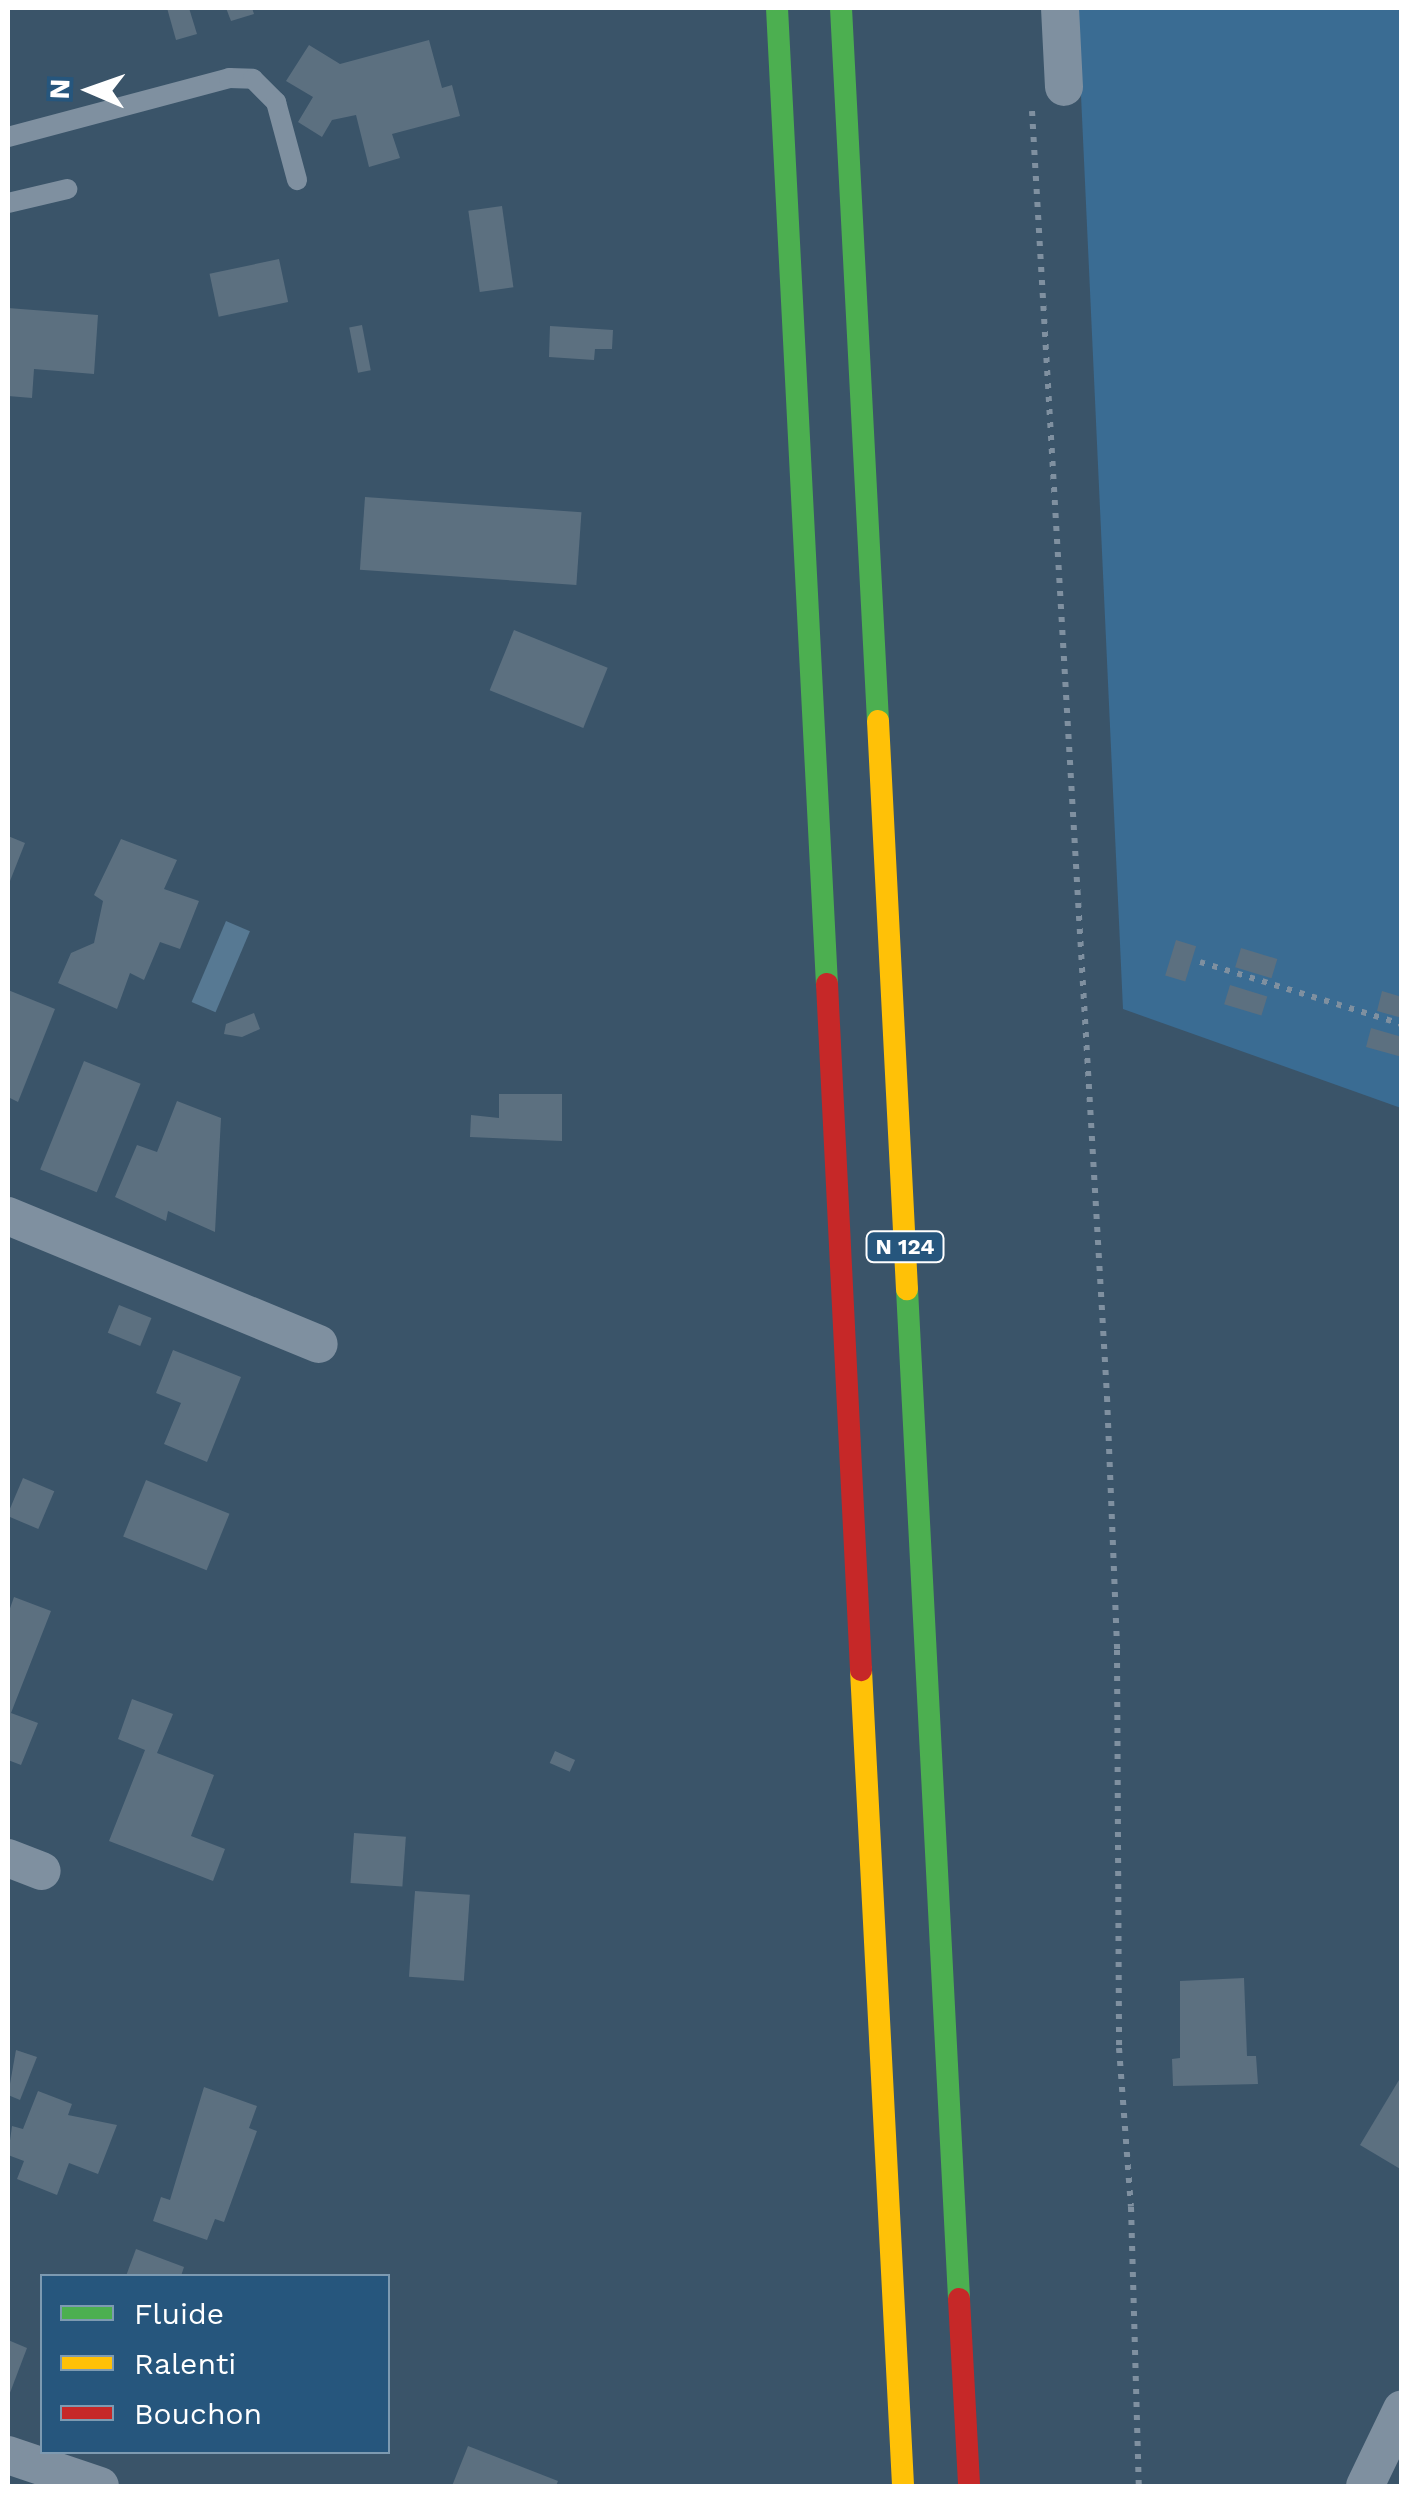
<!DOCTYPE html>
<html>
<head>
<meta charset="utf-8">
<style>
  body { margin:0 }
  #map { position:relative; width:1409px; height:2494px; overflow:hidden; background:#3a5469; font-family:"Work Sans",sans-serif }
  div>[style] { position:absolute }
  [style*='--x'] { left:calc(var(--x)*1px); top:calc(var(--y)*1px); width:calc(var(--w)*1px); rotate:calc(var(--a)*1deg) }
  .green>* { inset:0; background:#3a6c93 }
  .water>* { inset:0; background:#577993; transform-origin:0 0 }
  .building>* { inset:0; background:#5c7080; transform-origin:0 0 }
  .path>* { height:6px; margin-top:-3px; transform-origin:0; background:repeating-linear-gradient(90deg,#7f90a0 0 5px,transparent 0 13px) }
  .lane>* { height:20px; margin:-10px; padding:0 10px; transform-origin:10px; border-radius:10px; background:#7f90a0 }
  .street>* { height:38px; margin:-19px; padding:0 19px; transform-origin:19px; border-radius:19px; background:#7f90a0 }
  .fast>* { height:22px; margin:-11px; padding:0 11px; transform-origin:11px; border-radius:11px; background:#4caf50 }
  .slow>* { height:22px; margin:-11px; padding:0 11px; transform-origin:11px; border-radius:11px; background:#ffc107 }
  .jam>* { height:22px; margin:-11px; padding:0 11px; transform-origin:11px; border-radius:11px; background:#c62828 }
  span { translate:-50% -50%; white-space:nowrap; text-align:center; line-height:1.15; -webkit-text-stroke:8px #26567d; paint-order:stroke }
  .shield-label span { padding:2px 8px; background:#26567d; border:2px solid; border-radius:8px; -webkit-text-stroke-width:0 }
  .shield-label { font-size:22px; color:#fff; font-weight:700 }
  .frame { position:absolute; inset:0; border:10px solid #fff; pointer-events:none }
  .legend { position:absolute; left:40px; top:2274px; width:350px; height:180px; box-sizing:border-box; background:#26567d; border:2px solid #7d9ab1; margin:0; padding:12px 18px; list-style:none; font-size:30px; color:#fff }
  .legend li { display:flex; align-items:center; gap:20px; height:50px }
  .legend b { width:50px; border:2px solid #7d9ab1 }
  .north { position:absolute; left:40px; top:40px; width:100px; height:100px; -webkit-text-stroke:8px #26567d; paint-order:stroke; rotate:272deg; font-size:28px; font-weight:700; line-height:40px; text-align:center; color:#fff }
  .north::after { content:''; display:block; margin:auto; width:35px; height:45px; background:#fff; clip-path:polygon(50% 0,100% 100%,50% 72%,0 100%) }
</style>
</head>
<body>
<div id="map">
  <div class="green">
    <i style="clip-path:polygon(1077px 8px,1401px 8px,1401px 1108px,1123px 1009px)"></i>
  </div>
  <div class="water">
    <i style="left:226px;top:921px;width:26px;height:88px;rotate:23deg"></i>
  </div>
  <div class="building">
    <i style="clip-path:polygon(167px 8px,189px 8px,197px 34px,176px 40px)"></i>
    <i style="clip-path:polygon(226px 8px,252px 8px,254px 14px,231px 21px)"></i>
    <i style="clip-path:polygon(429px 40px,442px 88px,452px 85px,460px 116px,392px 134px,400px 158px,369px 167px,356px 115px,332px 120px,322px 137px,298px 122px,313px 97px,286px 81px,309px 45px,340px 64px)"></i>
    <i style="left:502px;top:206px;width:82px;height:34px;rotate:82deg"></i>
    <i style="left:279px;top:259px;width:44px;height:71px;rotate:78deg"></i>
    <i style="clip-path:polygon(8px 308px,98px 315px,94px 374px,34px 369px,32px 398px,8px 396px)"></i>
    <i style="left:362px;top:325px;width:46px;height:13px;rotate:79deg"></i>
    <i style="clip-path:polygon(550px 326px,613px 330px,612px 349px,595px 349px,594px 360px,549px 357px)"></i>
    <i style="left:365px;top:497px;width:217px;height:73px;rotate:4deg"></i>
    <i style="left:514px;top:630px;width:101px;height:65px;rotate:22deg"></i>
    <i style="clip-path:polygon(8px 836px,25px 843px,8px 886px)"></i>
    <i style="clip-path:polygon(121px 839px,177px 860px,164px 889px,199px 901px,180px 949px,160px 942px,144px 980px,130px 973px,117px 1009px,58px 983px,71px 953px,94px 943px,103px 901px,94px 895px)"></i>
    <i style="left:1176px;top:940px;width:21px;height:37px;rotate:17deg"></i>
    <i style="left:1241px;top:948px;width:38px;height:20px;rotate:17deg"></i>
    <i style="left:1230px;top:985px;width:39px;height:20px;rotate:17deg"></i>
    <i style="clip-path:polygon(8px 990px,55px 1009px,18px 1102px,8px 1097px)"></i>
    <i style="clip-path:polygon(1382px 991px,1402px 997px,1402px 1018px,1377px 1011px)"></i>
    <i style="clip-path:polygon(254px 1013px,260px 1029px,242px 1037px,224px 1034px,226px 1024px)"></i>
    <i style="clip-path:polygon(1371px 1028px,1402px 1037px,1402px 1057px,1366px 1047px)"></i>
    <i style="left:84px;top:1061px;width:61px;height:117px;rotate:22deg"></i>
    <i style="clip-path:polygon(499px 1094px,562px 1094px,562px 1141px,470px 1137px,471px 1115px,499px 1118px)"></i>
    <i style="clip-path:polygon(177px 1101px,221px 1118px,215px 1232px,168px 1211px,166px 1221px,115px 1197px,137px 1145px,157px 1152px)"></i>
    <i style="left:119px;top:1305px;width:35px;height:30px;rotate:22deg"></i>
    <i style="clip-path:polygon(173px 1350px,241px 1377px,207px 1462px,164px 1444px,181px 1403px,156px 1393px)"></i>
    <i style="left:23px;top:1478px;width:34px;height:41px;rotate:23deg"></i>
    <i style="left:146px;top:1480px;width:90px;height:61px;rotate:22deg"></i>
    <i style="clip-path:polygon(14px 1597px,51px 1611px,11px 1713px,38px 1723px,21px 1765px,8px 1760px,8px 1614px)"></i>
    <i style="clip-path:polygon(132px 1699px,173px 1714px,157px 1753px,214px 1775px,191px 1836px,225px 1849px,213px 1881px,109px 1841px,145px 1750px,118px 1739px)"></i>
    <i style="left:555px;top:1751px;width:22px;height:13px;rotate:24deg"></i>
    <i style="left:354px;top:1833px;width:52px;height:50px;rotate:4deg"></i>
    <i style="left:415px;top:1891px;width:55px;height:86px;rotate:4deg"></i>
    <i style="clip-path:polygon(1244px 1978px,1247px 2056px,1256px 2056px,1258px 2084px,1173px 2086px,1172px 2059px,1180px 2058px,1180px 1981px)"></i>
    <i style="clip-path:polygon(16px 2050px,37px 2057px,20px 2100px,8px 2095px)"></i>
    <i style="clip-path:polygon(1402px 2075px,1402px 2170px,1360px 2145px)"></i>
    <i style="clip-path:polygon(204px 2087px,257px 2106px,249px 2128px,257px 2131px,224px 2222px,215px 2219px,207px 2240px,153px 2221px,161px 2197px,170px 2200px)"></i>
    <i style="clip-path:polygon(38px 2091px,72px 2104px,68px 2115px,117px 2125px,98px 2174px,69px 2163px,57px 2195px,17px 2179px,24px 2161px,8px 2155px,12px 2126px,23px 2129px)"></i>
    <i style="clip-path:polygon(136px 2249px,184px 2267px,181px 2276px,126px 2276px)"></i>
    <i style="clip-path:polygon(8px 2340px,27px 2348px,8px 2398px)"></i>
    <i style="clip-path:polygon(468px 2446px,558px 2481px,556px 2486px,452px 2486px)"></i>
  </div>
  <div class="path">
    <i style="--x:1032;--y:111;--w:1288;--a:86.66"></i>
    <i style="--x:1107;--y:1397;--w:253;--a:87.7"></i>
    <i style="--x:1117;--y:1650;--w:398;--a:89.7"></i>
    <i style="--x:1119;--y:2048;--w:159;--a:85.7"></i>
    <i style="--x:1131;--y:2207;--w:279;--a:88.4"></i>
    <i style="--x:1200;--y:962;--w:211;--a:17.1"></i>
  </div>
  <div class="lane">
    <i style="--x:8;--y:137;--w:229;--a:-14.9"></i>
    <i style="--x:229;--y:78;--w:24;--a:2"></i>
    <i style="--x:253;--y:79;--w:33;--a:45"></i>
    <i style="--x:276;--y:102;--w:81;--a:74.9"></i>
    <i style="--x:8;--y:203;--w:61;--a:-13.3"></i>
  </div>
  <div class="street">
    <i style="--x:1060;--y:8;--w:79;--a:87.1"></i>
    <i style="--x:8;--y:1216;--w:336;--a:22.4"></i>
    <i style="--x:8;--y:1858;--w:36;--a:21"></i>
    <i style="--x:8;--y:2455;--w:97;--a:18.6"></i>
    <i style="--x:1365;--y:2486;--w:85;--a:-64.3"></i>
  </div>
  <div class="fast">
    <i style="--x:777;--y:8;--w:977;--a:87.07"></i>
    <i style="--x:841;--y:8;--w:714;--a:87.03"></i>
    <i style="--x:907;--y:1289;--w:1011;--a:87.05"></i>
  </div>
  <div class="slow">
    <i style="--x:878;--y:721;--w:569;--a:87.08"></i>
    <i style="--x:861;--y:1670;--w:817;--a:87.05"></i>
  </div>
  <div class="jam">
    <i style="--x:827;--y:984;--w:687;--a:87.16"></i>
    <i style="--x:959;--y:2299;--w:187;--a:86.9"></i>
  </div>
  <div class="shield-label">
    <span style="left:905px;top:1247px">N 124</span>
  </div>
  <div class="frame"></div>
  <ul class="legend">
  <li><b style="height:12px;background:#4caf50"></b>Fluide</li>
  <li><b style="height:12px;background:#ffc107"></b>Ralenti</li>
  <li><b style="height:12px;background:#c62828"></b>Bouchon</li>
  </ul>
  <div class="north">N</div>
</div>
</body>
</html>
